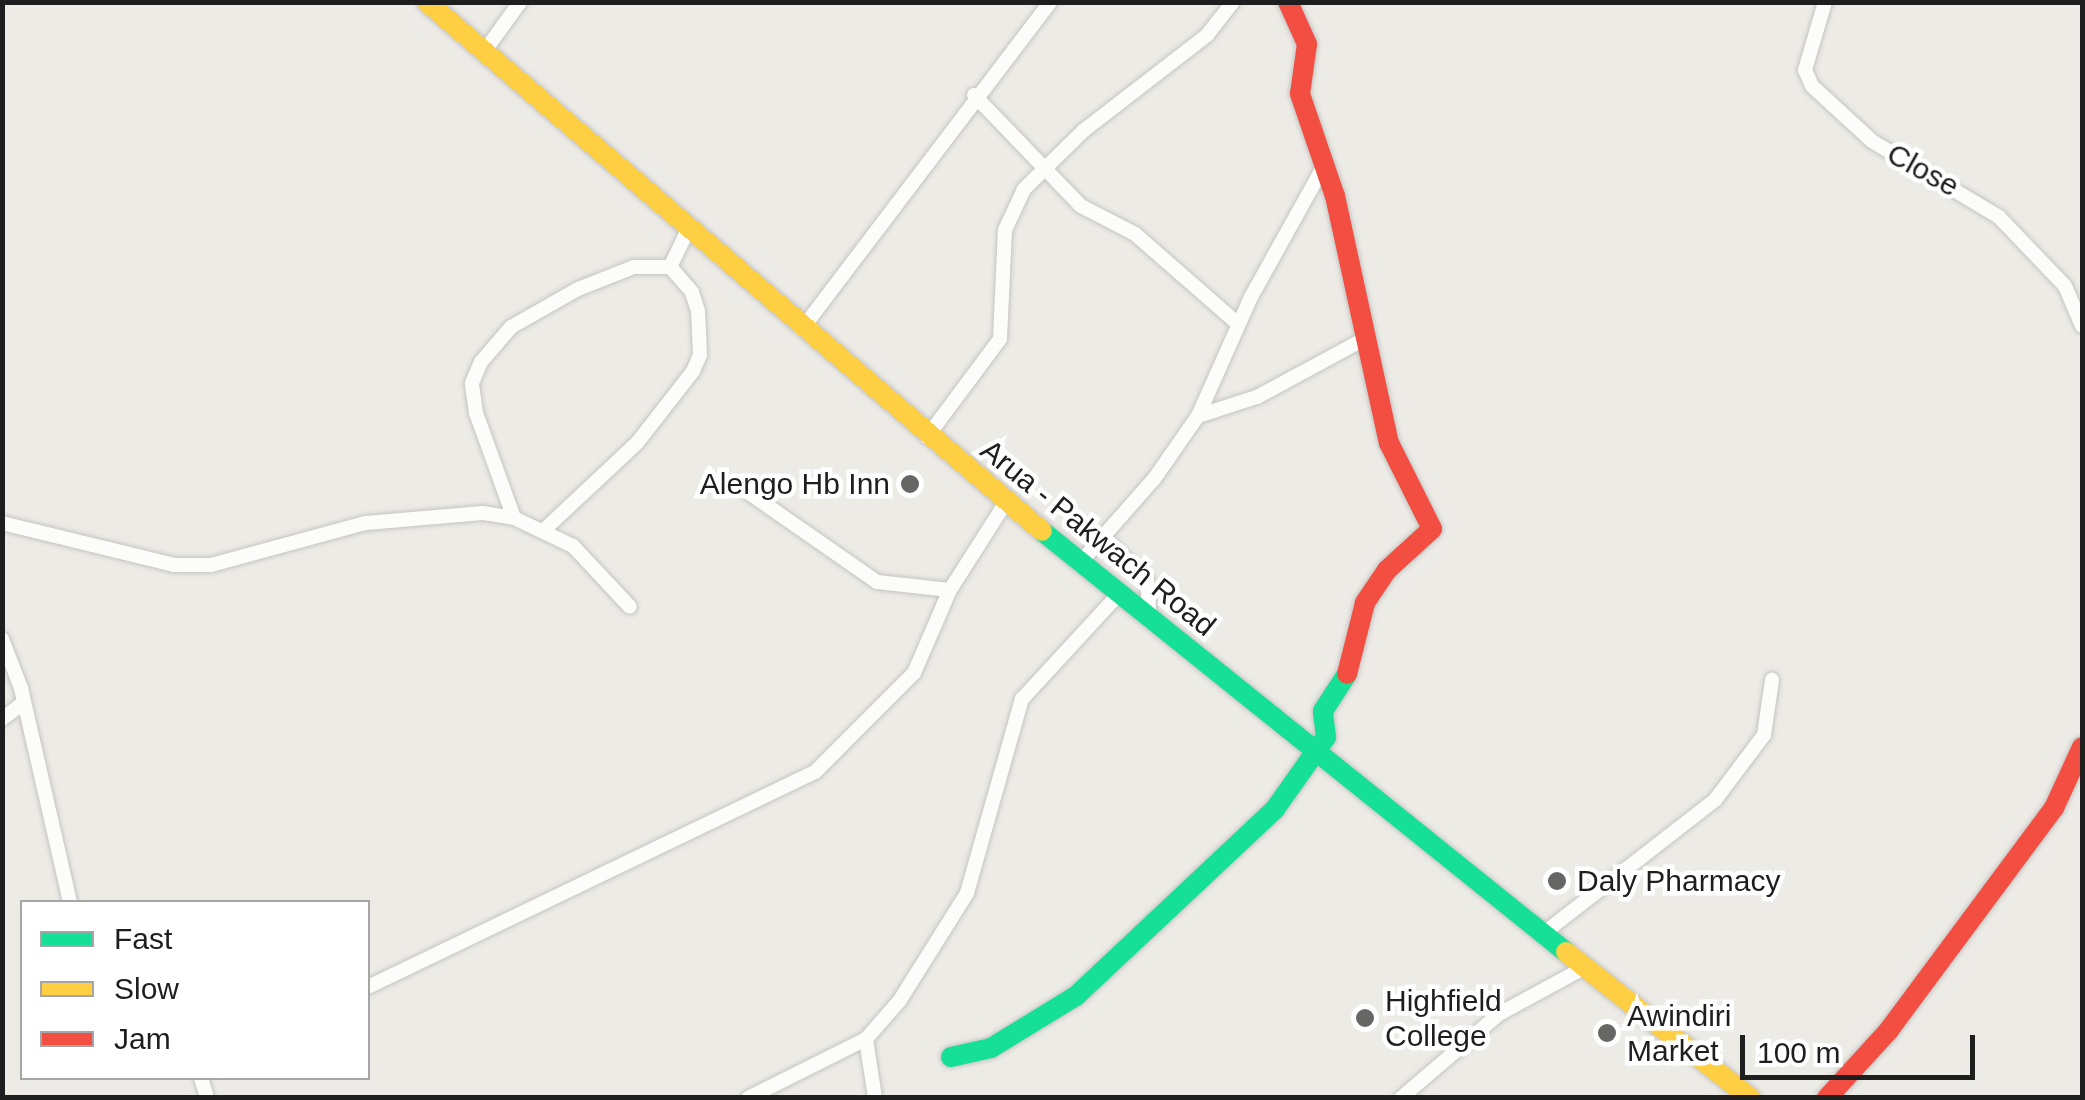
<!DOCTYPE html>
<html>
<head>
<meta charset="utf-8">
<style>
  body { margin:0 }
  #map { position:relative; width:2085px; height:1100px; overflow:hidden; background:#ecebe6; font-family:Arial,sans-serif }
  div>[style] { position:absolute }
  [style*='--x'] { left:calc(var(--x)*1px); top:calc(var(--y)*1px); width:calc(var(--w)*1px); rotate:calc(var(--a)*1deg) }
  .roads { filter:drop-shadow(0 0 2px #c5c4c2) drop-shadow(0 0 2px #c5c4c2) }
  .street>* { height:14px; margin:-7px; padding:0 7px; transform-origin:7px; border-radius:7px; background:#fcfcfb }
  .fast>* { height:20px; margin:-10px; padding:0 10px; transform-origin:10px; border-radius:10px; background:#16e098 }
  .slow>* { height:20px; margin:-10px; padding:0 10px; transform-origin:10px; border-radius:10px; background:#ffcf43 }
  .jam>* { height:20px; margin:-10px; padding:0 10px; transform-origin:10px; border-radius:10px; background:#f24e42 }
  .dots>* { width:28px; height:28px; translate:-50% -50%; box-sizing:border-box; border:5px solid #fff; border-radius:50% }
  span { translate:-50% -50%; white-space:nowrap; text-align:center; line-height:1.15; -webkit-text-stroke:9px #fff; paint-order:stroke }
  .street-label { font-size:30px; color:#1e1e1e }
  .poi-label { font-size:30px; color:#1e1e1e }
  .right { translate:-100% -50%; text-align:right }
  .left { translate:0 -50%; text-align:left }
  .frame { position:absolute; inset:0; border:5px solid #1e1e1e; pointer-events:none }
  .legend { position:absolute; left:20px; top:900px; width:350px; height:180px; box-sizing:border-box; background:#fff; border:2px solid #a5a5a5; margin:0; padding:12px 18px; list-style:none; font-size:30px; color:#1e1e1e }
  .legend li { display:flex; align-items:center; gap:20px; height:50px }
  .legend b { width:50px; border:2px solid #a5a5a5 }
  .scale { position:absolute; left:1740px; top:1035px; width:235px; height:45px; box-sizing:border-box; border:5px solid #1e1e1e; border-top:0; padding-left:12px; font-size:30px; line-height:35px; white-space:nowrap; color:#1e1e1e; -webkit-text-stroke:8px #fff; paint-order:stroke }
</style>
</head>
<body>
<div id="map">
  <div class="roads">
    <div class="street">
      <i style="--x:1825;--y:2;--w:71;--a:106.4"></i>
      <i style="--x:1805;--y:70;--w:17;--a:66"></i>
      <i style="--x:1812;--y:86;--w:81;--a:42.5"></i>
      <i style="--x:1872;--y:141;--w:148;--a:30.9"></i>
      <i style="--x:1999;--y:217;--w:95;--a:46.3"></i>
      <i style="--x:2065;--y:286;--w:43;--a:67"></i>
      <i style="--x:484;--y:52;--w:62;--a:-54.2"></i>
      <i style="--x:974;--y:95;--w:154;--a:46.1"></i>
      <i style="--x:1081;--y:206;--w:61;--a:27.4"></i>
      <i style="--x:1135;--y:234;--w:137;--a:41.1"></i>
      <i style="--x:802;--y:329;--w:410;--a:-52.8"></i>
      <i style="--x:1198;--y:416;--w:62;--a:-17.9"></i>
      <i style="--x:1257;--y:397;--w:126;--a:-28.4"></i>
      <i style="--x:927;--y:437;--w:122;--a:-53.3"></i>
      <i style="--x:1000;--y:339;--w:109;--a:-87.4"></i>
      <i style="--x:1005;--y:230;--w:45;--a:-65.1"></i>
      <i style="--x:1024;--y:189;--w:83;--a:-44.5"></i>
      <i style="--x:1083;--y:131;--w:157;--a:-37.7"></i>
      <i style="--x:1207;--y:35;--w:42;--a:-51.8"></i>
      <i style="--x:749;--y:493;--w:156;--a:34.8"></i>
      <i style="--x:877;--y:582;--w:73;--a:6.3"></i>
      <i style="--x:514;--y:518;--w:112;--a:-109.9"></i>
      <i style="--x:476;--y:413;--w:30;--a:-98"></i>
      <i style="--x:472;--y:383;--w:23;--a:-67"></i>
      <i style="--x:481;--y:362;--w:46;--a:-49.4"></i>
      <i style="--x:511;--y:327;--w:77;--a:-29.6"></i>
      <i style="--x:578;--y:289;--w:60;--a:-21.4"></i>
      <i style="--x:634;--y:267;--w:36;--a:0"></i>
      <i style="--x:2;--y:523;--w:177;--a:13.7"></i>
      <i style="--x:174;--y:565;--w:37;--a:0"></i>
      <i style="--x:211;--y:565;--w:161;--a:-15.2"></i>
      <i style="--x:366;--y:523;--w:117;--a:-4.9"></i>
      <i style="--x:483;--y:513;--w:31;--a:9"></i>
      <i style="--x:514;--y:518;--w:65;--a:25.4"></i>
      <i style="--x:573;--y:546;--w:83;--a:46.9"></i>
      <i style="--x:544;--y:530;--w:127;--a:-43.1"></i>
      <i style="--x:637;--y:443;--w:91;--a:-52.1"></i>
      <i style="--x:693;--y:371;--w:17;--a:-66"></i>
      <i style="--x:700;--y:355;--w:44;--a:-92.6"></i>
      <i style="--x:698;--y:311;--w:20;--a:-108"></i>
      <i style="--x:692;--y:292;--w:33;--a:-131"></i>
      <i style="--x:670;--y:267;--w:41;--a:-64.1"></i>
      <i style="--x:1105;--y:539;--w:58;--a:43.6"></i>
      <i style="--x:1147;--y:579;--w:43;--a:86"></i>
      <i style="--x:1079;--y:564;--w:113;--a:-48.6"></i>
      <i style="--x:1154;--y:479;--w:77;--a:-55.1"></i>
      <i style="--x:1198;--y:416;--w:130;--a:-66"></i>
      <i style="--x:1251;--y:297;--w:150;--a:-60.9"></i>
      <i style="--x:2;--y:639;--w:53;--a:68.8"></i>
      <i style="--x:21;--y:688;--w:220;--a:77.1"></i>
      <i style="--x:2;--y:719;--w:26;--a:-37"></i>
      <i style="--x:1544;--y:933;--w:217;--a:-37.9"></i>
      <i style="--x:1715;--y:800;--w:81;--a:-53"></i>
      <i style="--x:1764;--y:735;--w:56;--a:-81.7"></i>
      <i style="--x:368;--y:987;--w:496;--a:-25.7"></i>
      <i style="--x:815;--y:772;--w:140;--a:-45"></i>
      <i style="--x:914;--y:673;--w:90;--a:-66.6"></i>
      <i style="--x:950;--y:590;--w:104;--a:-57.5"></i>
      <i style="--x:866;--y:1039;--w:60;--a:81.3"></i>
      <i style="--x:201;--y:1078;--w:21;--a:73"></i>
      <i style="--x:748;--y:1098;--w:132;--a:-26.6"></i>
      <i style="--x:866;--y:1039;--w:52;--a:-48.9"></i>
      <i style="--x:900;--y:1000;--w:126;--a:-57.9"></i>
      <i style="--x:967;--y:893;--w:202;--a:-74.2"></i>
      <i style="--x:1022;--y:699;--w:140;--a:-47.3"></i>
      <i style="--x:1401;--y:1098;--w:129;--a:-40.6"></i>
      <i style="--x:1499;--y:1014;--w:100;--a:-28.6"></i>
    </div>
    <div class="fast">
      <i style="--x:1042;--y:531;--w:672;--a:38.78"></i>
      <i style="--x:951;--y:1057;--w:41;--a:-12.7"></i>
      <i style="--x:991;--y:1048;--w:100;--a:-31.5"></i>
      <i style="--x:1076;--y:996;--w:273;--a:-43.2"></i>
      <i style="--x:1275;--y:809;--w:88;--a:-54.7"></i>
      <i style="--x:1326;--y:737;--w:26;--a:-97"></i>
      <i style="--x:1323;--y:711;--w:44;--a:-57"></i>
    </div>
    <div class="slow">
      <i style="--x:427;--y:2;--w:811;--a:40.7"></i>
      <i style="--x:1566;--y:952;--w:235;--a:38.4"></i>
    </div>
    <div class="jam">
      <i style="--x:1288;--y:2;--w:46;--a:65.7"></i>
      <i style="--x:1307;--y:44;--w:50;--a:98"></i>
      <i style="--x:1300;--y:94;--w:108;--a:71.1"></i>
      <i style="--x:1335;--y:196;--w:253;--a:77.7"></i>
      <i style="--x:1389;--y:443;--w:96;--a:63.4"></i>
      <i style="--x:1432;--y:529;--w:61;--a:137.7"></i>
      <i style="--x:1387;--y:570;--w:40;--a:124"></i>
      <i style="--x:1365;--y:603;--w:73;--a:104.2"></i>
      <i style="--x:1827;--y:1098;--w:92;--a:-47.6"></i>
      <i style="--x:1889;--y:1030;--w:277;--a:-53.4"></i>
      <i style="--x:2054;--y:808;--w:67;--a:-65.3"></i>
    </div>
  </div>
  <div class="dots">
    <i style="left:910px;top:484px;background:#666664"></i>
    <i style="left:1557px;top:881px;background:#666664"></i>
    <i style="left:1365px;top:1018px;background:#666664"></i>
    <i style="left:1607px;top:1033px;background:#666664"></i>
  </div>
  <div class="street-label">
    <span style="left:1923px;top:170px;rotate:29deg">Close</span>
    <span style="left:1098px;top:538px;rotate:39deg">Arua - Pakwach Road</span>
  </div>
  <div class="poi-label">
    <span class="right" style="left:890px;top:484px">Alengo Hb Inn</span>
    <span class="left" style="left:1577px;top:881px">Daly Pharmacy</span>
    <span class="left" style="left:1385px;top:1018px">Highfield<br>College</span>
    <span class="left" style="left:1627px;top:1033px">Awindiri<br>Market</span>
  </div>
  <div class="frame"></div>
  <ul class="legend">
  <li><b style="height:12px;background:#16e098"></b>Fast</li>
  <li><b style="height:12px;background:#ffcf43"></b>Slow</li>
  <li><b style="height:12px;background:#f24e42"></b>Jam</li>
  </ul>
  <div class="scale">100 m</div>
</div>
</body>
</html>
